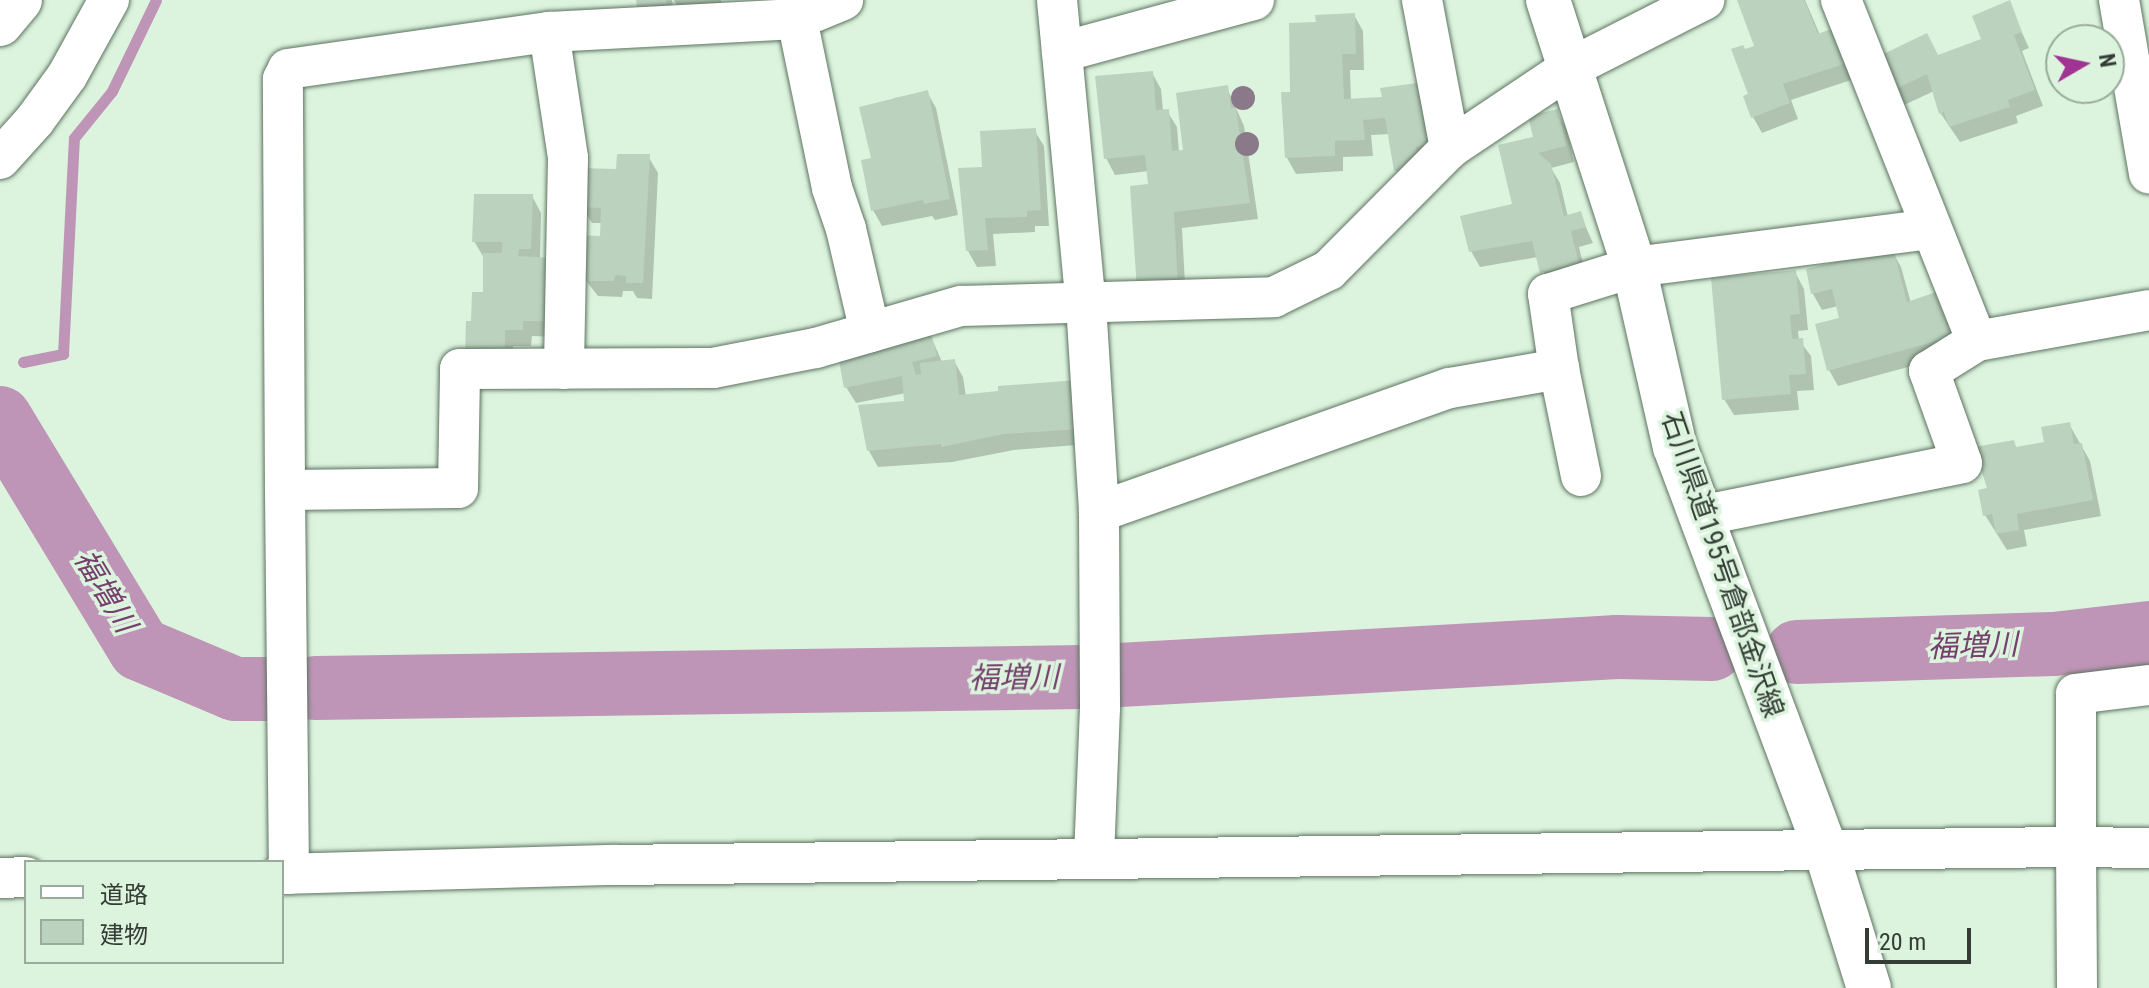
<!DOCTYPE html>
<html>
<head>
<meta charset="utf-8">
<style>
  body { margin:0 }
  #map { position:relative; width:2149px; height:988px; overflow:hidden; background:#dcf4de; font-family:"Roboto Condensed","Noto Sans JP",sans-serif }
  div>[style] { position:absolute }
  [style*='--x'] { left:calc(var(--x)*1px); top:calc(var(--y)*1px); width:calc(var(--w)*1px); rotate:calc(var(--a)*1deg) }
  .shadow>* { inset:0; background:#0003 }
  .stream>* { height:11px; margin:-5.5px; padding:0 5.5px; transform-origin:5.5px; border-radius:5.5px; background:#be95b6 }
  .river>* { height:64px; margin:-32px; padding:0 32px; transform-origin:32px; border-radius:32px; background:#be95b6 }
  .building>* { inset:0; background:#bbd2be }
  .roads { filter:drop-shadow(0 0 2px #5e7361) drop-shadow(0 0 2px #5e7361) }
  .street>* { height:40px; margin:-20px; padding:0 20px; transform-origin:20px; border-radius:20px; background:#fff }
  .secondary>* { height:44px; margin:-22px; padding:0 22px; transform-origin:22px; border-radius:22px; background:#fff }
  .highway>* { height:44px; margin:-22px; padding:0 22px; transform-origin:22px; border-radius:22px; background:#fff }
  .trees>* { width:24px; height:24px; margin:-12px; border-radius:50%; background:#8a7988 }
  span { translate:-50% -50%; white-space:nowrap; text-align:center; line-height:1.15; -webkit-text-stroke:7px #dcf4de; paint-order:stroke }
  .street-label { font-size:28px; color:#343d35 }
  .water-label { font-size:30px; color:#75406d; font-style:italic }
  .legend { position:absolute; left:24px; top:860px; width:260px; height:104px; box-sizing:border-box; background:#dcf4de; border:2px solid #99ab9a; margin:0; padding:10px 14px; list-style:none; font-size:24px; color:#343d35 }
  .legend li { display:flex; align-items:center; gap:16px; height:40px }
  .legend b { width:40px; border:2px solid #99ab9a }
  .north { position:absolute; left:2045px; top:24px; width:80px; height:80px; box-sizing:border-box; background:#dcf4de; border:2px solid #99ab9a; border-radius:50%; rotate:81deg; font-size:22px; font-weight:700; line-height:32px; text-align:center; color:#343d35 }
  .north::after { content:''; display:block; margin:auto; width:28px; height:36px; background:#a13493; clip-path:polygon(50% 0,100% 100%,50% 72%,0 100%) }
  .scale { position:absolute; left:1865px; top:928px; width:106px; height:36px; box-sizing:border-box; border:4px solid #343d35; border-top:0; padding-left:10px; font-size:24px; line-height:28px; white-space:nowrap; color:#343d35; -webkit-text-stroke:6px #dcf4de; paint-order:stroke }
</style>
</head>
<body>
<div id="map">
  <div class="shadow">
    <i style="clip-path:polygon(638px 0,672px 0,675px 20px,648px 22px)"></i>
    <i style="clip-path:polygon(674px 0,721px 0,722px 7px,684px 19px)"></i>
    <i style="clip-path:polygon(1739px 0,1805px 0,1820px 35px,1845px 46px,1857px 78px,1791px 100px,1798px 119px,1762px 133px,1753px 117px,1744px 51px,1756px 47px)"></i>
    <i style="clip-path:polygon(2008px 2px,2029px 48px,2022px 51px,2043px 106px,2016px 116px,2018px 123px,1960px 142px,1941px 114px,1934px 91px,1902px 106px,1893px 91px,1939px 57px,1984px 40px)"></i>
    <i style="clip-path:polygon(1354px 15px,1363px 31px,1364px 70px,1350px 70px,1351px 101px,1385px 99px,1442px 160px,1406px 186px,1396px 170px,1390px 134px,1371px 135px,1373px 156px,1343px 157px,1343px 171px,1296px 174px,1287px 158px,1292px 94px,1318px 23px)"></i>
    <i style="clip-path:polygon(1152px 73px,1161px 89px,1163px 111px,1167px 111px,1177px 127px,1179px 152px,1185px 152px,1227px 88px,1244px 126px,1258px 219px,1182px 228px,1186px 303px,1148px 305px,1149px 171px,1115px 175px,1106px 158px)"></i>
    <i style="clip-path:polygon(927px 92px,936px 108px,958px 215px,935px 220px,932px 216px,882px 226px,873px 210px,873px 159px,894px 98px)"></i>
    <i style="clip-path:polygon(1557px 112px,1566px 128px,1574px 162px,1551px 168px,1560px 183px,1568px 217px,1580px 214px,1593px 243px,1579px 247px,1587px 280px,1551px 289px,1538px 257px,1480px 267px,1471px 251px,1514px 205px,1535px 138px)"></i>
    <i style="clip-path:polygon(1034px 130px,1044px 146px,1049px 226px,1035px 226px,1035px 232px,993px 234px,996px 266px,977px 267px,968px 251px,984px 169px)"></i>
    <i style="clip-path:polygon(648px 156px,658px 173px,652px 299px,637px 298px,633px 291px,623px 291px,622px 297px,598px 296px,580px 273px,601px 238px,602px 223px,592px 223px,582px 207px,618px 171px)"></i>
    <i style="clip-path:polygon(532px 196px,541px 213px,540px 259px,561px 337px,532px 336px,531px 346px,513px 346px,513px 372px,473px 323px,484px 294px,484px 258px,474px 241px)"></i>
    <i style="clip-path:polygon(1892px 251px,1901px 267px,1911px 303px,1967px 351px,1838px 386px,1829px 370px,1841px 320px,1838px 306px,1822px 310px,1813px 294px,1808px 270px)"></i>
    <i style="clip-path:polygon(1795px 272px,1804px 289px,1808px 330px,1798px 331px,1799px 340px,1811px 356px,1814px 390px,1797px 391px,1799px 410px,1734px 415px,1724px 399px)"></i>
    <i style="clip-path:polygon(929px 332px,942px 362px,954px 361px,963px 377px,966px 397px,1087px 398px,1089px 444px,1014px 450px,952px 462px,878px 467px,869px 451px,906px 403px,906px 393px,856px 403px,846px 387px)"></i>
    <i style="clip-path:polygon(2069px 424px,2090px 461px,2101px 516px,2024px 530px,2027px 546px,2007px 550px,1985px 515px,1989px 490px,2017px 449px,2046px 444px)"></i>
  </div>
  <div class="stream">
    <i style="--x:23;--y:362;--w:41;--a:-11.3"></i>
    <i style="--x:63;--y:354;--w:216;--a:-87.1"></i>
    <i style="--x:74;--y:138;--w:60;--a:-51"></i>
    <i style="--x:112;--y:91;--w:101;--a:-64.2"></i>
  </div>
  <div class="river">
    <i style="--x:0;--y:418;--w:270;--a:58.8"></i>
    <i style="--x:140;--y:649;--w:103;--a:22.8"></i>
    <i style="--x:235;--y:689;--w:31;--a:0"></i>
    <i style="--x:1797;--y:652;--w:257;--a:-1.8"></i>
    <i style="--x:2054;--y:644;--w:96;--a:-6.6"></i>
    <i style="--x:315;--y:688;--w:769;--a:-0.82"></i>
    <i style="--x:1084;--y:677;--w:534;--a:-3.22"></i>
    <i style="--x:1617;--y:647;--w:95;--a:1.2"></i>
  </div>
  <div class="building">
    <i style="clip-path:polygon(636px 0,666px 0,667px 4px,637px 7px)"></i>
    <i style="clip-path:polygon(1737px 0,1804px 0,1818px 34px,1836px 27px,1850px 62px,1783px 84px,1790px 103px,1751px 118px,1743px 96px,1748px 94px,1731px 49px,1743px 45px,1745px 49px,1754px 46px)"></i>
    <i style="clip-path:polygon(2010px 0,2022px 32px,2014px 35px,2035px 90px,2008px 100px,2010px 107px,1949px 127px,1944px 112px,1939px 114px,1927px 74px,1894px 90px,1875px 58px,1927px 33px,1938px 55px,1981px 39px,1972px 16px)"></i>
    <i style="clip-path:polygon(1355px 13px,1356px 54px,1342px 54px,1344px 99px,1382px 97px,1380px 88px,1424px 82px,1434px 144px,1416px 147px,1418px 160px,1410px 168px,1394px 171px,1385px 118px,1363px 120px,1365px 140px,1335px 141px,1335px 156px,1285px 158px,1281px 92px,1290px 92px,1289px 23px,1316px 22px,1315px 15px)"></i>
    <i style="clip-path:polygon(1153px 71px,1156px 110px,1169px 109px,1172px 151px,1183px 150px,1176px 93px,1228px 85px,1231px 108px,1236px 108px,1250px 203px,1174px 212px,1178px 287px,1137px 290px,1130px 186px,1148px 184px,1145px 155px,1104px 159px,1095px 76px)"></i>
    <i style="clip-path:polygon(928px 90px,950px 199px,924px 204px,923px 200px,871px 211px,861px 160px,871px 158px,859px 107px)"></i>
    <i style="clip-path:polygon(1558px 109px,1566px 146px,1538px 153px,1551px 164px,1564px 216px,1581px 211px,1586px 227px,1571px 231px,1579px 264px,1540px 273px,1532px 241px,1469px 252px,1460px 216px,1512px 204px,1498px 145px,1533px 137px,1528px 116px)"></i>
    <i style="clip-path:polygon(1036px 128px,1041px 210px,1027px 211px,1027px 217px,985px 218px,988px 250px,966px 251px,958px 168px,982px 167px,980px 131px)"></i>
    <i style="clip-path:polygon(617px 154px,650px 154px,643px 283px,626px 283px,626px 276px,615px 275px,614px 281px,587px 281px,587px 274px,578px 273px,579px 235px,600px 236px,601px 208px,580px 207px,581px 168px,616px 169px)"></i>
    <i style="clip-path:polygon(474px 194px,533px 194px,531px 249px,519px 249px,518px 256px,554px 258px,553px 321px,523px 321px,523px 330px,505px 330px,505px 356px,465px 356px,466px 321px,471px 321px,472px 292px,483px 292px,483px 253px,502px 253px,502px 242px,472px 242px)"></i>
    <i style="clip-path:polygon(1893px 248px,1907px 302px,1942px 290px,1959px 335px,1827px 371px,1815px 324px,1839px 318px,1832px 289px,1811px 294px,1806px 269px)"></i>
    <i style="clip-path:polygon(1796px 270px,1800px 314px,1790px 315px,1792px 339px,1803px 338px,1806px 374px,1789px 375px,1791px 394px,1722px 400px,1711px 278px)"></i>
    <i style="clip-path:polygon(930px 330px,937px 356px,912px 362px,916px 375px,921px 374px,920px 363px,955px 359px,959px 395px,998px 391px,998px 386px,1078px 380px,1081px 429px,1004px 434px,941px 447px,941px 444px,867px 451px,858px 405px,904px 401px,902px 376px,844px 388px,838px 356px)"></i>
    <i style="clip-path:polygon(2070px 422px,2074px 444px,2082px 443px,2093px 500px,2017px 514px,2019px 530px,1996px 534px,1992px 514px,1983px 516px,1978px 490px,1987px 488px,1974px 447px,2014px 440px,2016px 447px,2044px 442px,2041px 427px)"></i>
  </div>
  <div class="roads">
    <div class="street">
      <i style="--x:1057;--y:0;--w:305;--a:84.6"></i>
      <i style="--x:1086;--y:304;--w:208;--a:86.4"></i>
      <i style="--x:1099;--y:512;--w:196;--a:89.7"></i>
      <i style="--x:1100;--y:708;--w:151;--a:92.3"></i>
      <i style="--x:1422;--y:0;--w:151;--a:79.3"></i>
      <i style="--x:1841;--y:0;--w:367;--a:68.3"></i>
      <i style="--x:1977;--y:341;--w:175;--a:-10.2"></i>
      <i style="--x:2119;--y:0;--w:176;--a:80.2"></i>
      <i style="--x:797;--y:19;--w:173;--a:78.3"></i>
      <i style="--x:832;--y:188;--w:43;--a:71.1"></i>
      <i style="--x:846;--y:229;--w:106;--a:76.9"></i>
      <i style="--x:549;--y:32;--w:127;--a:81.4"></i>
      <i style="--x:568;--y:158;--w:211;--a:91.1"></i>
      <i style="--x:1062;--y:52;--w:199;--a:-15.2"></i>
      <i style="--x:0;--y:159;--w:52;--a:-48.1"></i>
      <i style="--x:35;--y:120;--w:54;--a:-54"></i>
      <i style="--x:67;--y:76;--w:87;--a:-61.1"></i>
      <i style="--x:1581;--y:476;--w:109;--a:-101.6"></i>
      <i style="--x:1559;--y:369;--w:76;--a:-98.3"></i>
      <i style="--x:1548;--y:294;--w:90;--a:-17.4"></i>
      <i style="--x:1634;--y:267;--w:299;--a:-7.3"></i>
      <i style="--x:285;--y:490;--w:411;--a:-90.3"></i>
      <i style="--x:283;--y:79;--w:11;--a:-63"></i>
      <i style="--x:288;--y:69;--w:264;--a:-8.1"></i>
      <i style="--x:549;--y:32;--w:248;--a:-3"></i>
      <i style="--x:797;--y:19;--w:50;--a:-22.4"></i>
      <i style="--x:1099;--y:512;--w:372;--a:-19.5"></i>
      <i style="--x:1450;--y:388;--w:111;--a:-9.9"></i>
      <i style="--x:1700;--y:516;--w:267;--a:-11.4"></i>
      <i style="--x:1962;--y:463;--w:98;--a:-109.7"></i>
      <i style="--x:1929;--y:371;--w:57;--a:-32"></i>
      <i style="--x:282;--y:874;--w:332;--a:-1.6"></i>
      <i style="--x:614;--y:865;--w:1462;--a:-0.71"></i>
      <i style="--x:2076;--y:847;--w:153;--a:-90"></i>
      <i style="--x:2076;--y:694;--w:74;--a:-7"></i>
      <i style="--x:289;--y:874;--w:384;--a:-90.6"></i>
      <i style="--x:285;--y:490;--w:173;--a:-0.7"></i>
      <i style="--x:458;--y:488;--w:119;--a:-89"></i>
      <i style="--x:460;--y:369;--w:253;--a:-0.2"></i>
      <i style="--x:713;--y:368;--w:105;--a:-11"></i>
      <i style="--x:816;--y:348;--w:151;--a:-16.2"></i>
      <i style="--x:961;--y:306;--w:313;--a:-1.6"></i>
      <i style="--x:1274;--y:297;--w:61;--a:-26.1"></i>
      <i style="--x:1329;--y:270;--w:172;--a:-45.2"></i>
      <i style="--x:1450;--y:148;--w:142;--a:-33.8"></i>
      <i style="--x:1568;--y:69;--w:153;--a:-26.9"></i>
      <i style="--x:0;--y:878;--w:26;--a:-2"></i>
      <i style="--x:2077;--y:988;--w:141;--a:-90.4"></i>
      <i style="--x:2076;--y:847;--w:73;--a:0.8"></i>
    </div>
    <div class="secondary">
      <i style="--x:1548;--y:0;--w:281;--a:72.1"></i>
      <i style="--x:1634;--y:267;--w:185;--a:77.2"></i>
      <i style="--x:1675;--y:447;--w:431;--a:69.5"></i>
      <i style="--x:1826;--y:851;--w:144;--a:72.6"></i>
    </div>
    <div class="highway">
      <i style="--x:0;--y:24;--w:31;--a:-50"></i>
    </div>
  </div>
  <div class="trees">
    <i style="left:1243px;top:98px"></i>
    <i style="left:1247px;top:144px"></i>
  </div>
  <div class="street-label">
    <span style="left:1722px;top:565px;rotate:71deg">石川県道195号倉部金沢線</span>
  </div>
  <div class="water-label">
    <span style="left:105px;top:591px;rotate:59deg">福増川</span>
    <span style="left:1973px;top:646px;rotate:-2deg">福増川</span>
    <span style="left:1014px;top:678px;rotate:-1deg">福増川</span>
  </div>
  <ul class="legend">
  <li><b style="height:10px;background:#fff"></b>道路</li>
  <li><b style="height:22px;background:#bbd2be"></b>建物</li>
  </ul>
  <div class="north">N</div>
  <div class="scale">20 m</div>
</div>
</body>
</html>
